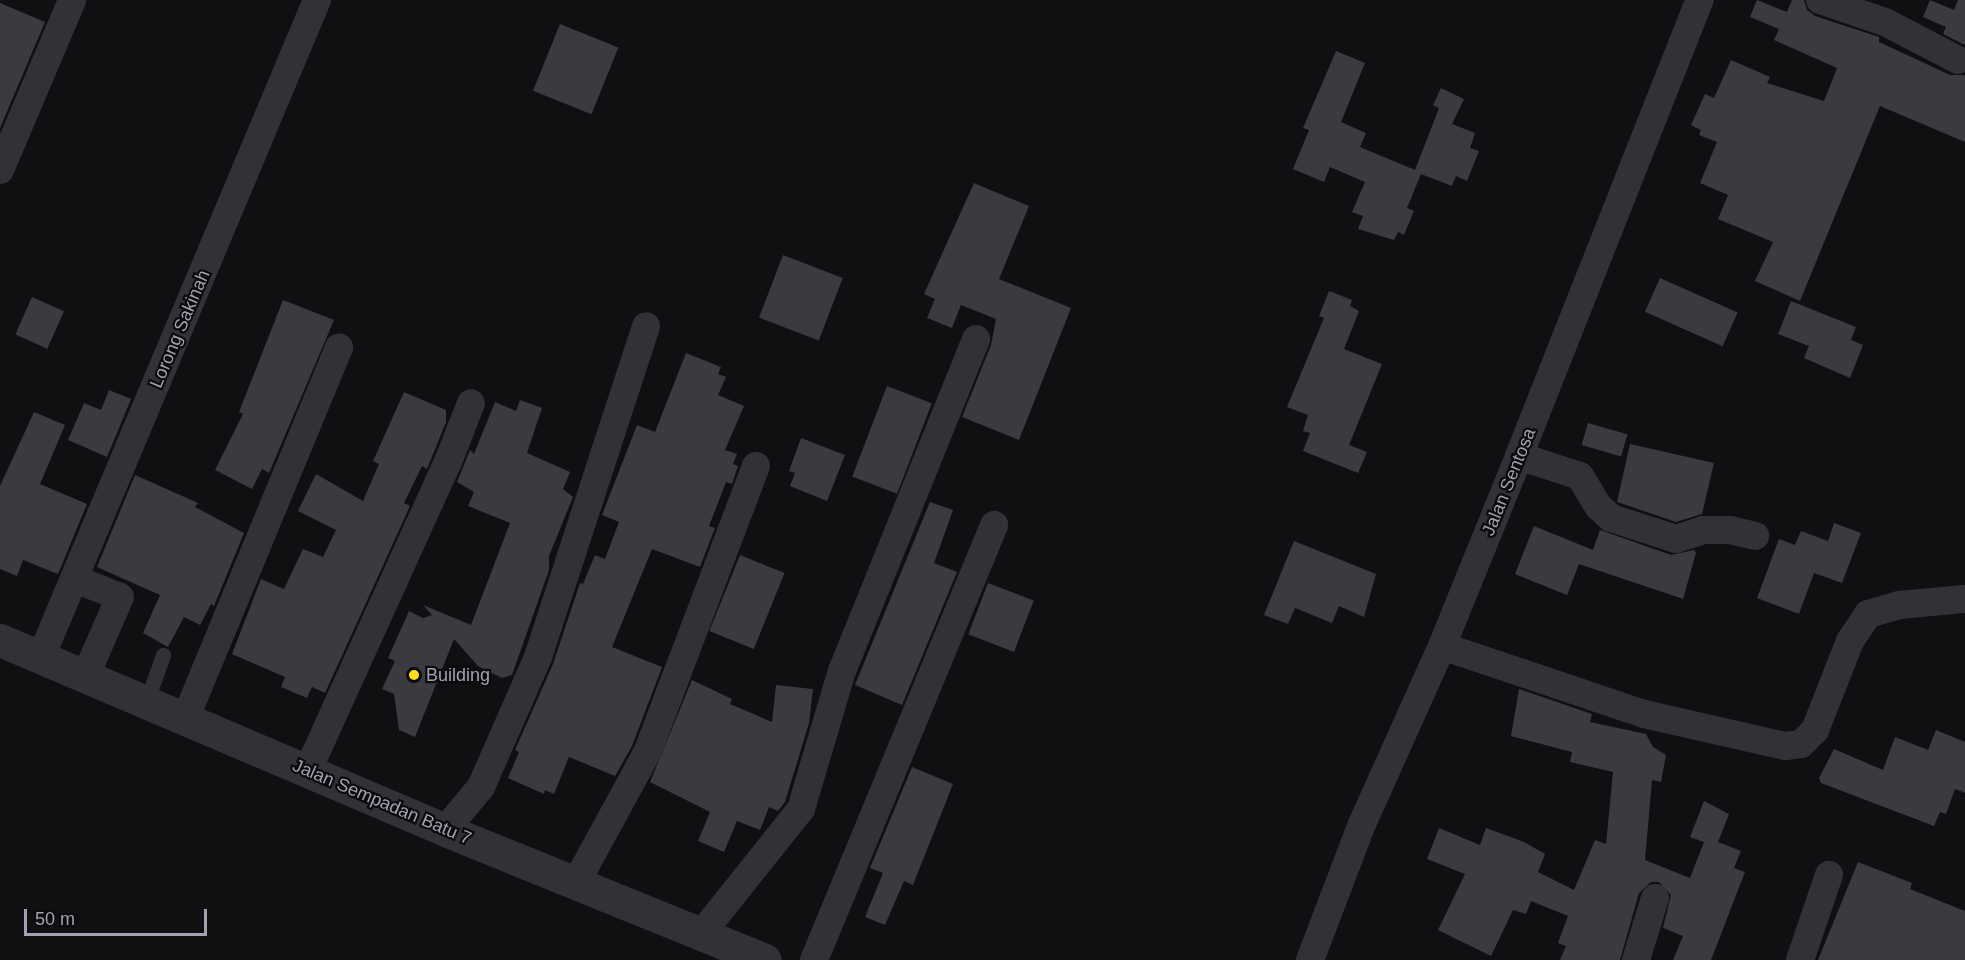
<!DOCTYPE html>
<html>
<head>
<meta charset="utf-8">
<style>
  body { margin:0 }
  #map { position:relative; width:1965px; height:960px; overflow:hidden; background:#101012; font-family:Arial,sans-serif }
  div>[style] { position:absolute }
  [style*='--x'] { left:calc(var(--x)*1px); top:calc(var(--y)*1px); width:calc(var(--w)*1px); rotate:calc(var(--a)*1deg) }
  .building>* { inset:0; background:#3a3a40; transform-origin:0 0 }
  .service>* { height:15px; margin:-7.5px; padding:0 7.5px; transform-origin:7.5px; border-radius:7.5px; background:#313137 }
  .minor>* { height:28px; margin:-14px; padding:0 14px; transform-origin:14px; border-radius:14px; background:#313137 }
  .tertiary>* { height:33px; margin:-16.5px; padding:0 16.5px; transform-origin:16.5px; border-radius:16.5px; background:#313137 }
  .dots>* { width:16px; height:16px; translate:-50% -50%; box-sizing:border-box; border:3px solid #0b0b0c; border-radius:50% }
  span { translate:-50% -50%; white-space:nowrap; text-align:center; line-height:1.15; -webkit-text-stroke:4.5px #0b0b0c; paint-order:stroke }
  .street-label { font-size:18px; color:#a0a2b4 }
  .poi-label { font-size:18px; color:#a0a2b4 }
  .left { translate:0 -50%; text-align:left }
  .scale { position:absolute; left:24px; top:909px; width:183px; height:27px; box-sizing:border-box; border:3px solid #a0a2b4; border-top:0; padding-left:8px; font-size:18px; line-height:21px; white-space:nowrap; color:#a0a2b4; -webkit-text-stroke:4px #0b0b0c; paint-order:stroke }
</style>
</head>
<body>
<div id="map">
  <div class="building">
    <i style="clip-path:polygon(1757px 0,1787px 12px,1792px 0,1804px 0,1807px 10px,1815px 16px,1879px 37px,1879px 42px,1950px 75px,1965px 75px,1965px 142px,1880px 106px,1800px 301px,1755px 281px,1773px 242px,1718px 219px,1728px 195px,1700px 183px,1717px 142px,1699px 135px,1701px 130px,1691px 125px,1705px 94px,1714px 98px,1731px 60px,1770px 77px,1767px 83px,1824px 101px,1837px 68px,1774px 40px,1779px 29px,1750px 17px)"></i>
    <i style="clip-path:polygon(1930px 0,1954px 10px,1958px 0,1965px 0,1965px 45px,1943px 34px,1946px 27px,1923px 17px)"></i>
    <i style="clip-path:polygon(0 3px,45px 22px,0 128px)"></i>
    <i style="left:560px;top:24px;width:63px;height:72px;rotate:22deg"></i>
    <i style="clip-path:polygon(1336px 51px,1365px 63px,1341px 122px,1366px 133px,1360px 147px,1415px 170px,1439px 108px,1433px 105px,1441px 88px,1464px 99px,1452px 124px,1475px 133px,1470px 148px,1479px 151px,1467px 181px,1456px 176px,1452px 186px,1421px 174px,1407px 208px,1414px 211px,1404px 235px,1398px 232px,1394px 240px,1358px 229px,1363px 216px,1352px 212px,1365px 182px,1330px 167px,1324px 182px,1293px 169px,1309px 130px,1303px 128px)"></i>
    <i style="clip-path:polygon(974px 183px,1029px 206px,999px 279px,1071px 308px,1019px 440px,962px 417px,991px 345px,996px 319px,961px 305px,952px 328px,927px 318px,935px 299px,924px 294px)"></i>
    <i style="left:783px;top:255px;width:64px;height:67px;rotate:21deg"></i>
    <i style="left:1660px;top:278px;width:85px;height:37px;rotate:24deg"></i>
    <i style="clip-path:polygon(1329px 291px,1352px 300px,1350px 306px,1359px 311px,1344px 349px,1382px 364px,1349px 445px,1367px 452px,1358px 473px,1303px 451px,1310px 433px,1303px 431px,1308px 415px,1287px 407px,1324px 318px,1319px 316px)"></i>
    <i style="left:32px;top:297px;width:35px;height:41px;rotate:24deg"></i>
    <i style="clip-path:polygon(283px 300px,334px 320px,269px 473px,262px 469px,252px 489px,215px 470px,243px 414px,239px 412px)"></i>
    <i style="clip-path:polygon(1791px 301px,1856px 327px,1851px 340px,1863px 345px,1850px 378px,1804px 358px,1809px 346px,1778px 334px)"></i>
    <i style="clip-path:polygon(686px 353px,721px 367px,718px 374px,726px 377px,718px 395px,744px 406px,725px 450px,737px 454px,733px 464px,738px 466px,732px 484px,726px 482px,709px 526px,715px 528px,700px 567px,652px 549px,612px 647px,662px 667px,632px 746px,615px 776px,569px 757px,554px 794px,545px 790px,544px 794px,508px 778px,519px 752px,515px 750px,553px 664px,580px 583px,583px 584px,595px 555px,605px 559px,619px 522px,602px 515px,637px 425px,655px 432px)"></i>
    <i style="left:887px;top:386px;width:48px;height:97px;rotate:21deg"></i>
    <i style="clip-path:polygon(109px 390px,131px 399px,107px 457px,68px 440px,84px 403px,101px 410px)"></i>
    <i style="clip-path:polygon(404px 392px,446px 410px,446px 422px,427px 469px,422px 466px,404px 503px,410px 506px,325px 693px,312px 687px,307px 698px,281px 687px,285px 677px,232px 654px,261px 579px,284px 589px,303px 549px,323px 557px,336px 530px,298px 511px,316px 474px,363px 501px,379px 464px,373px 461px)"></i>
    <i style="clip-path:polygon(520px 400px,542px 408px,527px 453px,570px 472px,563px 489px,573px 497px,549px 556px,549px 570px,512px 675px,502px 678px,478px 666px,454px 639px,415px 737px,399px 730px,394px 694px,382px 689px,395px 661px,388px 658px,409px 611px,423px 618px,432px 615px,423px 605px,471px 625px,510px 523px,468px 506px,474px 492px,457px 482px,470px 450px,474px 454px,495px 402px,516px 411px)"></i>
    <i style="clip-path:polygon(34px 412px,65px 425px,40px 484px,87px 504px,58px 574px,23px 560px,17px 576px,0 569px,0 486px)"></i>
    <i style="left:1588px;top:423px;width:41px;height:23px;rotate:16deg"></i>
    <i style="clip-path:polygon(801px 438px,845px 455px,827px 501px,790px 486px,795px 473px,789px 471px)"></i>
    <i style="clip-path:polygon(1630px 444px,1714px 463px,1702px 514px,1676px 522px,1617px 502px)"></i>
    <i style="clip-path:polygon(135px 475px,198px 503px,195px 507px,244px 533px,214px 606px,211px 604px,200px 625px,184px 617px,168px 647px,143px 633px,160px 595px,97px 567px)"></i>
    <i style="clip-path:polygon(930px 502px,953px 510px,934px 563px,957px 572px,902px 705px,855px 685px)"></i>
    <i style="clip-path:polygon(1834px 523px,1861px 533px,1842px 583px,1814px 573px,1799px 614px,1757px 598px,1779px 539px,1795px 545px,1801px 531px,1828px 541px)"></i>
    <i style="clip-path:polygon(1534px 526px,1593px 550px,1600px 530px,1671px 555px,1694px 550px,1696px 553px,1683px 599px,1579px 564px,1567px 595px,1515px 574px)"></i>
    <i style="clip-path:polygon(1294px 541px,1376px 574px,1364px 617px,1339px 606px,1332px 623px,1295px 608px,1288px 624px,1264px 615px)"></i>
    <i style="left:740px;top:555px;width:48px;height:82px;rotate:22deg"></i>
    <i style="left:988px;top:583px;width:49px;height:55px;rotate:21deg"></i>
    <i style="clip-path:polygon(692px 680px,732px 699px,730px 704px,772px 722px,776px 685px,813px 689px,809px 723px,785px 802px,778px 811px,769px 807px,760px 830px,737px 821px,724px 852px,698px 841px,710px 812px,650px 782px)"></i>
    <i style="clip-path:polygon(1519px 689px,1592px 714px,1590px 722px,1646px 734px,1653px 747px,1666px 755px,1661px 782px,1652px 780px,1645px 860px,1690px 878px,1704px 842px,1690px 837px,1704px 801px,1729px 814px,1718px 842px,1741px 851px,1734px 868px,1745px 872px,1711px 960px,1673px 960px,1683px 936px,1663px 928px,1671px 895px,1659px 882px,1651px 882px,1639px 893px,1620px 960px,1560px 960px,1566px 946px,1558px 943px,1568px 916px,1531px 901px,1526px 914px,1513px 910px,1491px 956px,1438px 930px,1465px 874px,1427px 859px,1439px 828px,1480px 845px,1486px 828px,1524px 842px,1545px 854px,1538px 872px,1574px 890px,1595px 840px,1606px 844px,1613px 772px,1570px 762px,1572px 752px,1511px 736px)"></i>
    <i style="clip-path:polygon(1936px 730px,1965px 742px,1965px 793px,1955px 789px,1946px 814px,1940px 812px,1934px 826px,1821px 783px,1819px 778px,1834px 749px,1883px 770px,1895px 737px,1928px 750px)"></i>
    <i style="clip-path:polygon(912px 767px,953px 784px,913px 885px,904px 881px,885px 925px,865px 917px,883px 873px,870px 868px)"></i>
    <i style="clip-path:polygon(1858px 862px,1912px 883px,1910px 889px,1965px 911px,1965px 960px,1818px 960px)"></i>
  </div>
  <div class="service">
    <i style="--x:147;--y:700;--w:48;--a:-70.4"></i>
  </div>
  <div class="minor">
    <i style="--x:1820;--y:0;--w:69;--a:18.7"></i>
    <i style="--x:1885;--y:22;--w:82;--a:27.5"></i>
    <i style="--x:0;--y:170;--w:185;--a:-67"></i>
    <i style="--x:1519;--y:456;--w:64;--a:18.2"></i>
    <i style="--x:1580;--y:476;--w:35;--a:59"></i>
    <i style="--x:1598;--y:506;--w:18;--a:43"></i>
    <i style="--x:1611;--y:518;--w:68;--a:17.9"></i>
    <i style="--x:1676;--y:539;--w:28;--a:-18"></i>
    <i style="--x:1703;--y:530;--w:27;--a:0"></i>
    <i style="--x:1730;--y:530;--w:26;--a:13"></i>
    <i style="--x:75;--y:579;--w:48;--a:21.8"></i>
    <i style="--x:120;--y:597;--w:85;--a:113.6"></i>
    <i style="--x:1442;--y:646;--w:213;--a:18.6"></i>
    <i style="--x:1644;--y:714;--w:145;--a:12.8"></i>
    <i style="--x:1785;--y:746;--w:16;--a:-7"></i>
    <i style="--x:1801;--y:744;--w:20;--a:-45"></i>
    <i style="--x:1815;--y:730;--w:96;--a:-68.5"></i>
    <i style="--x:1850;--y:641;--w:32;--a:-56"></i>
    <i style="--x:1868;--y:614;--w:32;--a:-16"></i>
    <i style="--x:1899;--y:605;--w:66;--a:-5.2"></i>
    <i style="--x:41;--y:657;--w:713;--a:-67.21"></i>
    <i style="--x:186;--y:717;--w:400;--a:-67.5"></i>
    <i style="--x:308;--y:770;--w:338;--a:-65.6"></i>
    <i style="--x:448;--y:462;--w:63;--a:-68.7"></i>
    <i style="--x:445;--y:830;--w:56;--a:-50.1"></i>
    <i style="--x:481;--y:787;--w:142;--a:-66.3"></i>
    <i style="--x:538;--y:657;--w:348;--a:-71.9"></i>
    <i style="--x:576;--y:883;--w:148;--a:-61.4"></i>
    <i style="--x:647;--y:753;--w:307;--a:-69.2"></i>
    <i style="--x:702;--y:933;--w:159;--a:-51.4"></i>
    <i style="--x:801;--y:809;--w:144;--a:-73.5"></i>
    <i style="--x:842;--y:671;--w:358;--a:-68"></i>
    <i style="--x:814;--y:960;--w:471;--a:-67.5"></i>
    <i style="--x:1310;--y:960;--w:146;--a:-69.1"></i>
    <i style="--x:1362;--y:824;--w:195;--a:-65.8"></i>
    <i style="--x:1442;--y:646;--w:205;--a:-67.9"></i>
    <i style="--x:1519;--y:456;--w:491;--a:-68.4"></i>
    <i style="--x:1636;--y:960;--w:65;--a:-73"></i>
    <i style="--x:1800;--y:960;--w:90;--a:-71.2"></i>
  </div>
  <div class="tertiary">
    <i style="--x:0;--y:640;--w:484;--a:23.1"></i>
    <i style="--x:445;--y:830;--w:345;--a:22.1"></i>
  </div>
  <div class="dots">
    <i style="left:414px;top:675px;background:#ffdc1b"></i>
  </div>
  <div class="street-label">
    <span style="left:180px;top:329px;rotate:-67deg">Lorong Sakinah</span>
    <span style="left:1509px;top:482px;rotate:-68deg">Jalan Sentosa</span>
    <span style="left:382px;top:802px;rotate:23deg">Jalan Sempadan Batu 7</span>
  </div>
  <div class="poi-label">
    <span class="left" style="left:426px;top:675px">Building</span>
  </div>
  <div class="scale">50 m</div>
</div>
</body>
</html>
